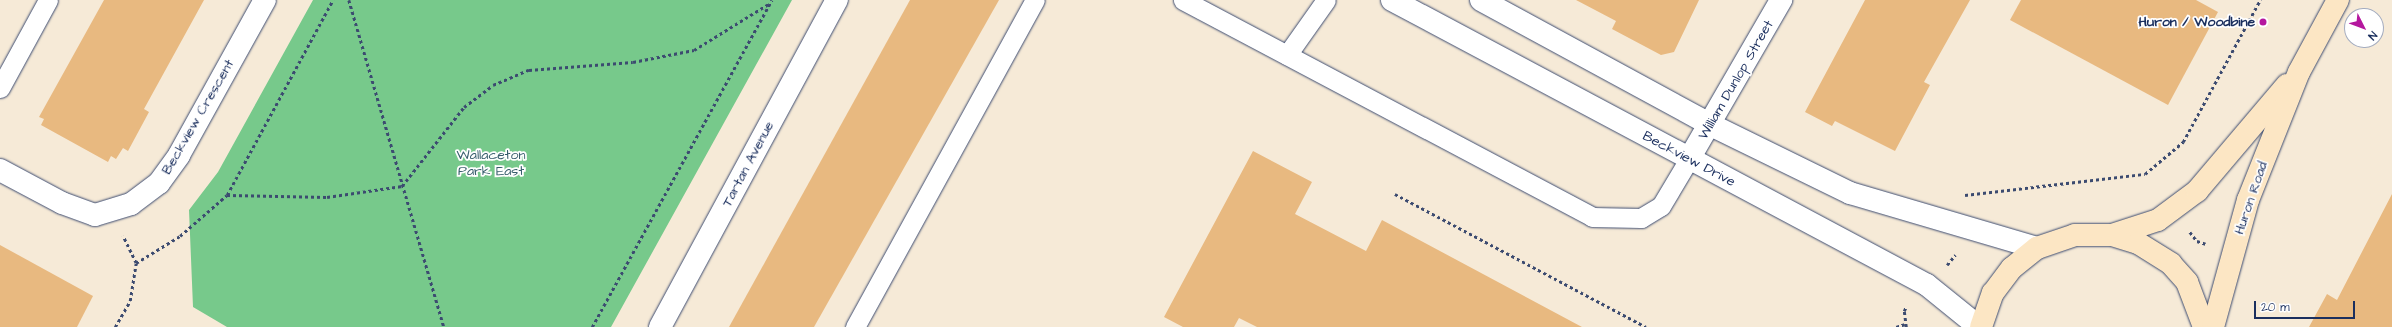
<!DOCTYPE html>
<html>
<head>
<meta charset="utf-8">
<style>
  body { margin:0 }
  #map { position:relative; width:2392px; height:327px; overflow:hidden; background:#f6ead7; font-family:"Architects Daughter",sans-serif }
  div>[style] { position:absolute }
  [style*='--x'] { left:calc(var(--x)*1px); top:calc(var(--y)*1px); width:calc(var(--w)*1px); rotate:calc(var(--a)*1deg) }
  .green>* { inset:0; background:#77c98b }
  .building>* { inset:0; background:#e8b980 }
  .path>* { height:2.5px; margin-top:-1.25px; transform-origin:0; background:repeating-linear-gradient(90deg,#3c4b70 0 3px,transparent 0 6px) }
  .roads { filter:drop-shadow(0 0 1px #3c4b70) drop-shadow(0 0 1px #3c4b70) }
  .service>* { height:19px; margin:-9.5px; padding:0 9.5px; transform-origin:9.5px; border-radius:9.5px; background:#fff }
  .minor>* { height:22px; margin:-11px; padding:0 11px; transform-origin:11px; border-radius:11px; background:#fff }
  .secondary>* { height:22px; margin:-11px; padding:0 11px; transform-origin:11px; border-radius:11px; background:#fce6c4 }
  .dots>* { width:11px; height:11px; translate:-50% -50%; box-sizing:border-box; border:2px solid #fff; border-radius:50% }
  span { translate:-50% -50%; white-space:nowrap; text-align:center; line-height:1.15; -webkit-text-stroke:3.5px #fff; paint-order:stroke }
  .poi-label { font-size:14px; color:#1b2f5e; font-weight:700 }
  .right { translate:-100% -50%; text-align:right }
  .street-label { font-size:14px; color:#1b2f5e }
  .park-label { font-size:14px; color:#375d6c }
  .north { position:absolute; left:2344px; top:8px; width:40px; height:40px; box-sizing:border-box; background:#fff; border:1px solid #a4acbf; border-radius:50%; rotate:132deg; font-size:11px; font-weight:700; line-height:16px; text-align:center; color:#1b2f5e }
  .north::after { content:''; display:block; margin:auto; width:14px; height:18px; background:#b5179e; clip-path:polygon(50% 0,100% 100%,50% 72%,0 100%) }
  .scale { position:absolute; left:2254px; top:301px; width:101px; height:18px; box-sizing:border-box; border:2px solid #1b2f5e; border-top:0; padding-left:5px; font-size:12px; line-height:14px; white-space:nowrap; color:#1b2f5e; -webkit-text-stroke:3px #fff; paint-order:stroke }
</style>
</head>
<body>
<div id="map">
  <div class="green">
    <i style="clip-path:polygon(313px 0,792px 0,611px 327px,227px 327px,193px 307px,189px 210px,218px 172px)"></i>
  </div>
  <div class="building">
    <i style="clip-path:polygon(104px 0,204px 0,144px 109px,149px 112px,128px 151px,123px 148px,116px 159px,111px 156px,108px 162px,41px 125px,44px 119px,39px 117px)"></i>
    <i style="clip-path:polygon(910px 0,999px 0,814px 327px,729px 327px)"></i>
    <i style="clip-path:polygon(1576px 0,1699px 0,1674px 52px,1661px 55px,1612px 29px,1616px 21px)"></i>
    <i style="clip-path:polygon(1865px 0,1970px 0,1924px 82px,1930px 85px,1895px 151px,1835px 121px,1832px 126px,1805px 112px)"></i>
    <i style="clip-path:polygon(2021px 0,2196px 0,2218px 12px,2168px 105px,2010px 20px)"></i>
    <i style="clip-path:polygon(1253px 151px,1312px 182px,1295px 214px,1366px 251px,1382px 220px,1582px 327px,1257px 327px,1239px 318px,1234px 327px,1183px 327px,1164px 317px)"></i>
    <i style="clip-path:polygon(2392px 194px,2392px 327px,2309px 327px,2327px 294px,2337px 300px)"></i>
    <i style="clip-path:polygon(0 245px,93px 296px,77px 327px,0 327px)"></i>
  </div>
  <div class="path">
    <i style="--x:349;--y:0;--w:341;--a:73.8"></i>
    <i style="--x:1395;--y:194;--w:284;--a:27.9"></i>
    <i style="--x:227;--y:195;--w:100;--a:1.1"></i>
    <i style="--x:327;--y:197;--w:76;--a:-8.3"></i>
    <i style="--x:402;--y:186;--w:100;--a:-51.9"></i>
    <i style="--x:464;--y:107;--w:36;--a:-37"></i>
    <i style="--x:493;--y:85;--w:39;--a:-23"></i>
    <i style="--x:529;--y:70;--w:104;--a:-4.4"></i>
    <i style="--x:633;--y:62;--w:62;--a:-11.1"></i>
    <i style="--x:694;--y:50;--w:89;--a:-31.7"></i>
    <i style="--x:1965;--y:195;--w:181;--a:-6.7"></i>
    <i style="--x:2145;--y:174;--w:50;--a:-40.1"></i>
    <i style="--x:2183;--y:142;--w:162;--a:-61.5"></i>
    <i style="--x:2190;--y:232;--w:11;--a:52"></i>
    <i style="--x:2197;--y:241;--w:9;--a:18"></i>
    <i style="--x:136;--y:263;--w:52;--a:-31.5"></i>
    <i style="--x:180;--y:236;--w:62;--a:-41.1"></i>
    <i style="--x:227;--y:195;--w:222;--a:-61.5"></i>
    <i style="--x:1947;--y:265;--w:13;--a:-51"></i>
    <i style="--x:115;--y:327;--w:30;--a:-60"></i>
    <i style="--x:130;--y:301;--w:38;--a:-81"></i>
    <i style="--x:136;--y:263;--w:30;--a:-116"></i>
    <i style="--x:592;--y:327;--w:373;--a:-61.2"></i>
    <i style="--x:1896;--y:327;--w:9;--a:-18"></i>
    <i style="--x:1906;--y:327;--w:16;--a:-97"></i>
    <i style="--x:1904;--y:311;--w:4;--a:-63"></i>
  </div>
  <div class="roads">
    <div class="service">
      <i style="--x:1183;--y:0;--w:463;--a:27.9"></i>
      <i style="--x:1592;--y:217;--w:49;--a:1.2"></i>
      <i style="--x:1641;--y:218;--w:23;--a:-31"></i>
      <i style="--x:1661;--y:206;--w:55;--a:-59.2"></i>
      <i style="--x:1287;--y:55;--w:67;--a:-54.7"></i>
      <i style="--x:0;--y:88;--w:100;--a:-61.4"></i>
      <i style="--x:855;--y:327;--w:373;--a:-61.2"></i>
    </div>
    <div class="minor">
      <i style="--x:1392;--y:0;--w:606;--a:28.04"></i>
      <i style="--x:1927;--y:285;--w:67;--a:38.9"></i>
      <i style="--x:1481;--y:0;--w:262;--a:28.5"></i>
      <i style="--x:1711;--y:125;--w:155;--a:26.1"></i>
      <i style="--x:1850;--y:193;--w:195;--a:16.4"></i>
      <i style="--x:1689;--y:159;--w:184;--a:-59.9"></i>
      <i style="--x:0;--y:170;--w:70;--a:28"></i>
      <i style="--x:62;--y:203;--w:35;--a:20"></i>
      <i style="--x:95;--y:215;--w:38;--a:-17"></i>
      <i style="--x:131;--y:204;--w:35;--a:-37"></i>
      <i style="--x:159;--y:183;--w:34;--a:-54"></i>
      <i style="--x:179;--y:155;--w:177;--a:-61"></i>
      <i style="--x:660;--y:327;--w:372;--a:-61.6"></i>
    </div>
    <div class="secondary">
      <i style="--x:2112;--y:235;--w:48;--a:-18.1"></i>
      <i style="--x:2158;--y:220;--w:49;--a:-36.6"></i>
      <i style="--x:2197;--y:191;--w:139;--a:-49.7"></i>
      <i style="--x:1981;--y:327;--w:36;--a:-71"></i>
      <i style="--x:1993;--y:293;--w:31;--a:-53"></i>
      <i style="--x:2012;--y:268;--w:32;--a:-39"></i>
      <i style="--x:2037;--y:248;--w:40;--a:-18.9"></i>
      <i style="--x:2075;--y:235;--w:37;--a:0"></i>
      <i style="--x:2112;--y:235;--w:27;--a:17"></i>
      <i style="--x:2138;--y:243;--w:39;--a:32"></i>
      <i style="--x:2171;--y:264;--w:24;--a:48"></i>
      <i style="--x:2187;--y:282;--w:48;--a:69.3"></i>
      <i style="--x:2213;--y:327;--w:132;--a:-74.6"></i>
      <i style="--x:2248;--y:200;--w:138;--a:-68.3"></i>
      <i style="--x:2299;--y:72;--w:82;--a:-61.6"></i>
    </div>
  </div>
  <div class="dots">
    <i style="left:2263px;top:22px;background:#b5179e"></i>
  </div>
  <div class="poi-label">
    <span class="right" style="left:2255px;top:22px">Huron / Woodbine</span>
  </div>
  <div class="street-label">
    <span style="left:1736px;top:80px;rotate:-60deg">William Dunlop Street</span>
    <span style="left:198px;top:117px;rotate:-60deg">Beckview Crescent</span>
    <span style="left:1689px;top:159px;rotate:28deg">Beckview Drive</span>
    <span style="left:748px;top:164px;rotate:-62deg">Tartan Avenue</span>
    <span style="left:2251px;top:198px;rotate:-71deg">Huron Road</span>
  </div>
  <div class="park-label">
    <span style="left:491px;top:163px">Wallaceton<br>Park East</span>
  </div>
  <div class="north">N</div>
  <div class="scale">20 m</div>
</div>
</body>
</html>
